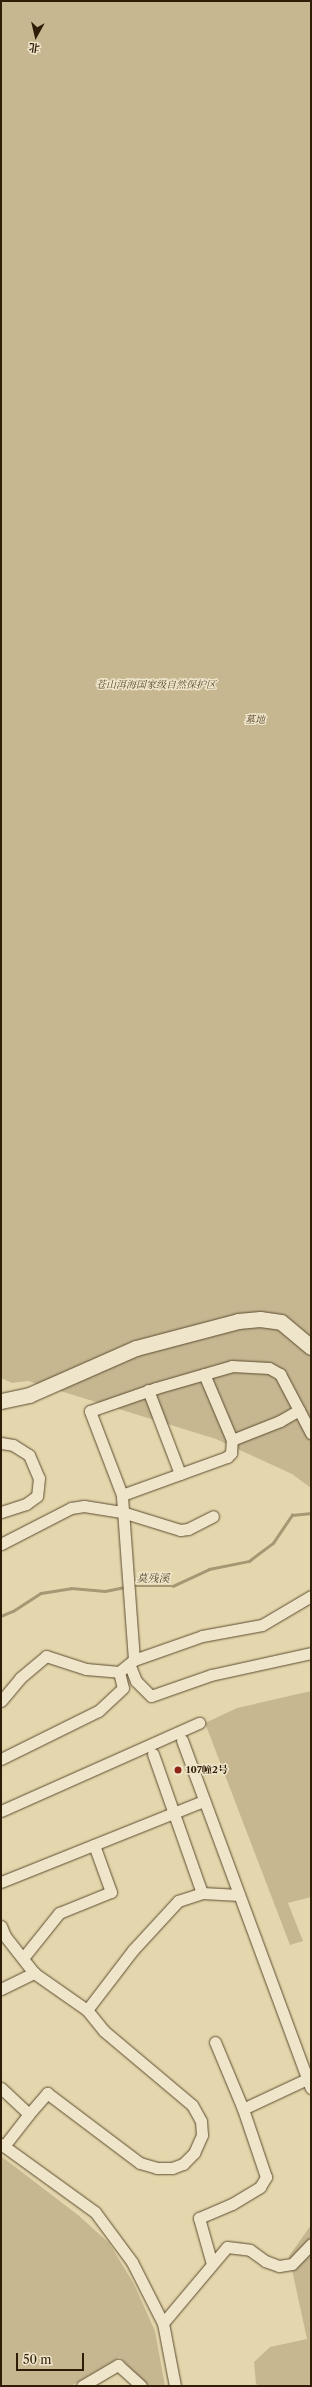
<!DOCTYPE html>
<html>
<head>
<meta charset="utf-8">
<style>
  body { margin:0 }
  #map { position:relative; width:312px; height:2387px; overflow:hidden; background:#e5d7ad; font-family:"Libre Caslon Text","Noto Serif SC",serif }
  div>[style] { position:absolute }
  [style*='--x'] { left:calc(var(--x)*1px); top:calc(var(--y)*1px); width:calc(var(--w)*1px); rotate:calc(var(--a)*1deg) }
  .green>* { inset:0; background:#c6b791 }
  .stream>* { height:2.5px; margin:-1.25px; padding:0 1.25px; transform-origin:1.25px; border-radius:1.25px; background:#a79875 }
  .roads { filter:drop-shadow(0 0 1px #5d4c30) drop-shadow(0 0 1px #5d4c30) }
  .street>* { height:11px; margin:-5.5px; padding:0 5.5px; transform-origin:5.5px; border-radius:5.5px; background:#eee5ca }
  .secondary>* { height:15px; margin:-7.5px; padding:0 7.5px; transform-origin:7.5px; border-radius:7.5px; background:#eee5ca }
  .dots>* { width:11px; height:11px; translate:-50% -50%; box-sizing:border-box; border:2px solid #eee5ca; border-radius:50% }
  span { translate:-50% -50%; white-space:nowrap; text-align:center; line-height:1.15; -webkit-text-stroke:3px #eee5ca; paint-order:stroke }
  .park-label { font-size:10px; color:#5d4b30; font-style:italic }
  .poi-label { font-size:10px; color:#301d07; font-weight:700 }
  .left { translate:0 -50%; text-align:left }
  .water-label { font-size:11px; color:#5a482e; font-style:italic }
  .frame { position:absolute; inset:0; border:2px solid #301d07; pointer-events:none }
  .north { position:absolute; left:16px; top:16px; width:40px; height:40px; -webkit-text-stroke:3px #eee5ca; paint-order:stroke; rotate:188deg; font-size:11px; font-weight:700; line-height:16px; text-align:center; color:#301d07 }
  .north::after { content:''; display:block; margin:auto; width:14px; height:18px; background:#301d07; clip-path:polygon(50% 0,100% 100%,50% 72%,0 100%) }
  .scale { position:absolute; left:16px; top:2353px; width:68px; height:18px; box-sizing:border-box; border:2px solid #301d07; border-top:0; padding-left:5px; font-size:12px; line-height:14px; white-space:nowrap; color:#301d07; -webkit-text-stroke:3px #eee5ca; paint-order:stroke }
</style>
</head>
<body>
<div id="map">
  <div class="green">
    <i style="clip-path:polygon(1px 1px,311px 1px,311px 1488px,292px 1474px,216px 1439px,28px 1381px,12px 1383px,1px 1378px)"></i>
    <i style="clip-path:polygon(311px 1691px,311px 1897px,288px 1903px,303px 1941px,290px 1945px,205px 1723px,237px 1708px)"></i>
    <i style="clip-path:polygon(1px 2156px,78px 2215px,109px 2243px,134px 2284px,155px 2331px,165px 2386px,150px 2386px,143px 2382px,120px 2357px,71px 2386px,1px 2386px)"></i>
    <i style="clip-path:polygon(311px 2225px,311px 2386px,260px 2386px,256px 2384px,254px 2362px,270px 2347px,307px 2339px,289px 2256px)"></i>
  </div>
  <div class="stream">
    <i style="--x:132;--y:1586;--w:41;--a:0"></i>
    <i style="--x:173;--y:1586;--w:40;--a:-25"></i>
    <i style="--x:209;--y:1569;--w:41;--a:-11.3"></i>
    <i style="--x:249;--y:1561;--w:30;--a:-37"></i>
    <i style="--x:273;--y:1543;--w:34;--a:-56"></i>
    <i style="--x:292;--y:1515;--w:19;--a:-6"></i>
    <i style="--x:1;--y:1616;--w:13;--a:-23"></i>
    <i style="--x:13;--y:1611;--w:33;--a:-33"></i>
    <i style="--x:41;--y:1593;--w:30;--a:-9"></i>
    <i style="--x:71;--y:1588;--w:34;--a:5"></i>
    <i style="--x:105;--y:1591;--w:20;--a:-11"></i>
  </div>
  <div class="roads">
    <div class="street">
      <i style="--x:204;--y:1374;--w:72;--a:67"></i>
      <i style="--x:232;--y:1440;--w:52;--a:-21.6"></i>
      <i style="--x:280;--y:1421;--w:22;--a:-30"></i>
      <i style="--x:148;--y:1390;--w:90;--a:69.1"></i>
      <i style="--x:1;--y:1443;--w:12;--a:9"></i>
      <i style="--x:13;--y:1445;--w:19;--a:32"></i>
      <i style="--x:29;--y:1455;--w:25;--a:67"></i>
      <i style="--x:39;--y:1478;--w:18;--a:96"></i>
      <i style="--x:37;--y:1496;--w:14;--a:144"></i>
      <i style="--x:26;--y:1504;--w:26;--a:162"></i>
      <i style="--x:122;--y:1495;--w:112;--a:-19.9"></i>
      <i style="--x:227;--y:1457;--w:6;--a:-45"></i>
      <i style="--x:231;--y:1453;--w:13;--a:-86"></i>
      <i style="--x:1;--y:1544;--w:79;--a:-27.2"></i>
      <i style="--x:71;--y:1508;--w:13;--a:-9"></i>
      <i style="--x:84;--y:1506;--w:38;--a:9"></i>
      <i style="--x:122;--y:1512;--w:61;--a:17.2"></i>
      <i style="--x:180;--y:1530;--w:8;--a:-7"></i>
      <i style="--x:188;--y:1529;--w:28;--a:-27"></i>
      <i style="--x:134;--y:1660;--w:72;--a:-19.4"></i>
      <i style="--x:202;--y:1636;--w:61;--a:-10.4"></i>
      <i style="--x:262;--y:1625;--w:57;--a:-30.6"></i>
      <i style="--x:130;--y:1666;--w:16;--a:68"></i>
      <i style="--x:136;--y:1681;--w:21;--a:45"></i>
      <i style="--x:151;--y:1696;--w:64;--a:-19.3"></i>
      <i style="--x:211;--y:1675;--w:102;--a:-12.4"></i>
      <i style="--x:119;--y:1672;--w:19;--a:-39"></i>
      <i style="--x:134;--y:1660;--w:165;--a:-94.2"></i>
      <i style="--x:122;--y:1495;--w:90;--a:-110.9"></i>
      <i style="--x:90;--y:1411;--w:70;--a:-19.2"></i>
      <i style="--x:156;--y:1388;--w:79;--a:-16.1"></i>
      <i style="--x:232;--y:1366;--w:37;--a:3"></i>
      <i style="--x:269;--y:1368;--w:13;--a:29"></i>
      <i style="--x:280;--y:1374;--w:67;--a:62.3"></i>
      <i style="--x:1;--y:1701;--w:30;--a:-50"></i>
      <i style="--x:20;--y:1678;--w:34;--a:-40"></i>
      <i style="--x:46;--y:1656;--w:42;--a:18"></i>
      <i style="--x:86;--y:1669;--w:33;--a:5"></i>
      <i style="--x:119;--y:1672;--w:16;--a:76"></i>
      <i style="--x:123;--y:1688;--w:34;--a:137"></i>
      <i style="--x:98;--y:1711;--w:108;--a:153.7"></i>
      <i style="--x:182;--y:1740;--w:371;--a:69.7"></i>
      <i style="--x:153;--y:1754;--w:147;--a:70.6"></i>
      <i style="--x:1;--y:1811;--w:217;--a:-24"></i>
      <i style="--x:1;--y:1882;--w:219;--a:-21.8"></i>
      <i style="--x:1;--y:1926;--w:11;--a:68"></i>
      <i style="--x:5;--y:1936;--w:47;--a:51.9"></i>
      <i style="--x:34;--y:1973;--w:65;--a:34.9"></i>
      <i style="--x:23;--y:1958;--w:58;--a:-51.3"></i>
      <i style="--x:59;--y:1913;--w:56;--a:-22"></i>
      <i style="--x:111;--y:1892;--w:50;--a:-109.9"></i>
      <i style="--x:1;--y:1989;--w:37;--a:-26"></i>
      <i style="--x:215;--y:2042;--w:73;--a:67.3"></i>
      <i style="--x:1;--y:2088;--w:38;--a:43"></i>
      <i style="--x:29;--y:2114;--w:41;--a:128"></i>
      <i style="--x:29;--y:2114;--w:28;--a:-49"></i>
      <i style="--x:47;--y:2093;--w:116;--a:37"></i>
      <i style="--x:140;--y:2163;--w:18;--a:16"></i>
      <i style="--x:157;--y:2168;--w:15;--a:0"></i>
      <i style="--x:172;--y:2168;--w:12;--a:-20"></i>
      <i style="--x:183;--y:2164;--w:16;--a:-45"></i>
      <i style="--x:194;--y:2153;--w:20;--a:-66"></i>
      <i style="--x:202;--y:2135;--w:14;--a:-94"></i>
      <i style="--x:201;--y:2121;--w:18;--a:-119"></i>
      <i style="--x:192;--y:2105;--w:115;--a:-139.9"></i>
      <i style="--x:104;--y:2031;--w:27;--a:-129"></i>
      <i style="--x:87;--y:2010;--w:76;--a:-52.5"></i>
      <i style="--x:133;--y:1950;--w:67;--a:-47.4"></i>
      <i style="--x:178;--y:1901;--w:25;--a:-18"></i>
      <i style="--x:202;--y:1893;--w:37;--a:3"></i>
      <i style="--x:1;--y:2144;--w:116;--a:35.9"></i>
      <i style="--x:95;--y:2212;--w:62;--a:53.5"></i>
      <i style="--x:132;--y:2262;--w:68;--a:63.1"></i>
      <i style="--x:163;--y:2323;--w:64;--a:79.2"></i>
      <i style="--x:212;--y:2264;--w:48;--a:-105.8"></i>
      <i style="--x:199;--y:2218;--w:36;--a:-23"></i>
      <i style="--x:232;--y:2204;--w:33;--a:-31"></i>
      <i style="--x:260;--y:2187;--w:12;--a:-59"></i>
      <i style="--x:266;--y:2177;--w:72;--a:-108.7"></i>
      <i style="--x:243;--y:2109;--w:71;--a:-25.1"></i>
      <i style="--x:163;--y:2323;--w:99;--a:-49.9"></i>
      <i style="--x:227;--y:2247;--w:23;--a:7"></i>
      <i style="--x:250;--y:2250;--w:19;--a:36"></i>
      <i style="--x:265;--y:2261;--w:15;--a:20"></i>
      <i style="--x:279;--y:2266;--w:13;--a:-9"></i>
      <i style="--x:292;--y:2264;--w:28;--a:-46"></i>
      <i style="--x:82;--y:2386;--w:42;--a:-30.3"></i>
      <i style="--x:118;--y:2365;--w:31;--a:42"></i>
    </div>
    <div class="secondary">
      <i style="--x:1;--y:1401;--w:29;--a:-12"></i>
      <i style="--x:29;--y:1395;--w:117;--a:-23.7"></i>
      <i style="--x:136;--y:1348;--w:106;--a:-14.8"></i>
      <i style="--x:238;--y:1321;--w:22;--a:-5"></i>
      <i style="--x:260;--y:1319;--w:21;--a:8"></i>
      <i style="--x:281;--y:1322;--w:39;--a:40"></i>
    </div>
  </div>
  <div class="dots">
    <i style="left:178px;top:1770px;background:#8f2418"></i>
  </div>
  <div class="park-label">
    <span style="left:156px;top:685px">苍山洱海国家级自然保护区</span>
    <span style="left:255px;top:720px">墓地</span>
  </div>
  <div class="poi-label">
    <span class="left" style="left:186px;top:1770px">107幢2号</span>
  </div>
  <div class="water-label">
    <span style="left:153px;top:1578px">莫残溪</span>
  </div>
  <div class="frame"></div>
  <div class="north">北</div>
  <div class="scale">50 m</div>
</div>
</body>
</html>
